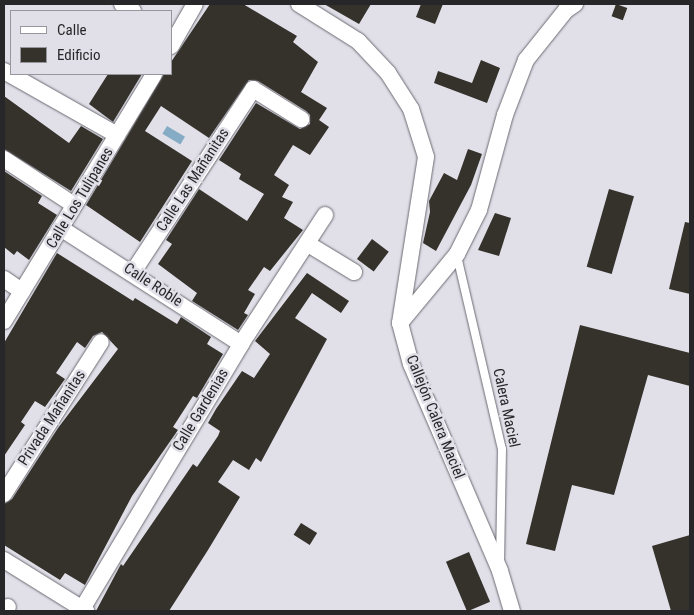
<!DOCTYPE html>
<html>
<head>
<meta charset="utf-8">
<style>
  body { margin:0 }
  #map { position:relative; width:694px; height:615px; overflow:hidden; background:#e1e0e9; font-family:"Roboto Condensed",sans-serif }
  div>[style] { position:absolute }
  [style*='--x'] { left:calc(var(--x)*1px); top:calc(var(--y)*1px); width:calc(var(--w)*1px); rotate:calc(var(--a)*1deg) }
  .water>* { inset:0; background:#86abc4; transform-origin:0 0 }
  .building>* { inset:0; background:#35312b; transform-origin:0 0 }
  .roads { filter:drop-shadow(0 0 1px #6b6a72) drop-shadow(0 0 1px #6b6a72) }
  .service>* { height:8px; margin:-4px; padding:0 4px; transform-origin:4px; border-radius:4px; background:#fff }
  .minor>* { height:16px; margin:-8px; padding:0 8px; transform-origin:8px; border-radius:8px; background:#fff }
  span { translate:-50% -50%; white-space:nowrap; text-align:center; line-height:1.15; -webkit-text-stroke:5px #e1e0e9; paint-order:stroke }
  .street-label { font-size:15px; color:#27272a }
  .frame { position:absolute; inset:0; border:5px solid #27272a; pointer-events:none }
  .legend { position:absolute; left:10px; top:10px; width:162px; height:65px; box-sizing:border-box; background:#e1e0e9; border:1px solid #97969d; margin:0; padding:6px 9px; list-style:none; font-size:15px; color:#27272a }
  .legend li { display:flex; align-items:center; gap:10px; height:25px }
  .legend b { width:25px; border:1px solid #97969d }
</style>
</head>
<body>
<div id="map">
  <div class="water">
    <i style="left:167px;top:126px;width:21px;height:9px;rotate:31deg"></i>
  </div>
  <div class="building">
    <i style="clip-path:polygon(210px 4px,243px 4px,297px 36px,293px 42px,318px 62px,301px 92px,327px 108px,319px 120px,329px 127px,310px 155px,293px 145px,274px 175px,289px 185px,282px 197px,293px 202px,284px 218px,303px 230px,270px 271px,264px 267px,248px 290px,255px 294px,244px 313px,248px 315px,238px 330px,192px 301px,197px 293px,158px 264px,172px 244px,166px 240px,199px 189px,247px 221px,264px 194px,239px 179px,241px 174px,219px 160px,256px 103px,300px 129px,310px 124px,310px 115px,306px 111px,258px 81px,249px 80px,209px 138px,161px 106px,145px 131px,192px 161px,140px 242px,86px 205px,164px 74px,171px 74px,171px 62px)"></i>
    <i style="clip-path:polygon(324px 4px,371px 4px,359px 24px)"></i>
    <i style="clip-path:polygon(421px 4px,443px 4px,435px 24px,416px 17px)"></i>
    <i style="left:616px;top:4px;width:12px;height:13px;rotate:20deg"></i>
    <i style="clip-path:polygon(481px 60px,500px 68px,487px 103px,434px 83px,438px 71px,472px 83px)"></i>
    <i style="clip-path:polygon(108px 74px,142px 74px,113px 122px,89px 104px)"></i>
    <i style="clip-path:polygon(4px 96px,69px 143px,81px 126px,103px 139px,71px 191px,4px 149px)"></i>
    <i style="clip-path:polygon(468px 149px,482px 154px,471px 185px,436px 251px,423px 243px,430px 212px,429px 201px,444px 173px,457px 180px)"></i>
    <i style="clip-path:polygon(4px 171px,42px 196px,38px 203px,57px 215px,29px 260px,17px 251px,14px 255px,4px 247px)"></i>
    <i style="left:609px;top:189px;width:26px;height:81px;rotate:16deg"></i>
    <i style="clip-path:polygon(495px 213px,511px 218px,499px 256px,478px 250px)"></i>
    <i style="clip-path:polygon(685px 222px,690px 223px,690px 294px,669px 289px)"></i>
    <i style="left:372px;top:239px;width:21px;height:25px;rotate:37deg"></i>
    <i style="clip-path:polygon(57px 253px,133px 301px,135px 298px,177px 324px,181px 317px,211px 337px,207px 344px,223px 354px,197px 398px,193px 396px,173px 427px,178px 430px,132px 496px,85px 585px,65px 573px,60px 580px,4px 545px,4px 504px,12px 499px,58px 428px,118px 349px,102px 332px,93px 336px,85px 348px,77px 342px,56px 373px,65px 379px,45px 407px,35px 401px,21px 422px,25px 425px,4px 456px,4px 343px)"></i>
    <i style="clip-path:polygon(307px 273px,349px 301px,341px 313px,312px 293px,295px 318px,327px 339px,261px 462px,256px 458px,249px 470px,233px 460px,218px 482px,240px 497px,208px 550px,169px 611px,96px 611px,121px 564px,123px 566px,193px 464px,197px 467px,218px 436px,220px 431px,208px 423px,216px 409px,242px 371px,254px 378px,270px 354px,255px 341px)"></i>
    <i style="clip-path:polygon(580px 325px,690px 353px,690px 386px,648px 375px,614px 495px,572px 485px,555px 551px,526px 544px)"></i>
    <i style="left:301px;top:523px;width:19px;height:14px;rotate:32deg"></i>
    <i style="clip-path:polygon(690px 535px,690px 611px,671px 611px,652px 546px)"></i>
    <i style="left:469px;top:552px;width:54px;height:25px;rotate:67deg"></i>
  </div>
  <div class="roads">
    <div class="service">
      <i style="--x:457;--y:256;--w:198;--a:76.9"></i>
      <i style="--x:502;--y:449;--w:112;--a:91"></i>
    </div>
    <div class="minor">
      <i style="--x:122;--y:4;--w:13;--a:32"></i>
      <i style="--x:299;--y:4;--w:70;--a:32.1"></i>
      <i style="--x:358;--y:41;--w:44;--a:46.8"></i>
      <i style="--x:388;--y:73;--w:43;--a:57.4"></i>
      <i style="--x:411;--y:109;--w:50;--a:72.6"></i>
      <i style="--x:426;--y:157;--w:168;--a:98.9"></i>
      <i style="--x:400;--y:323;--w:42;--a:75"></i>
      <i style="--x:411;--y:364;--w:225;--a:66.7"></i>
      <i style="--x:500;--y:571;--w:42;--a:73.3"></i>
      <i style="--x:171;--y:46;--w:48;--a:-60.3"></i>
      <i style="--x:4;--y:71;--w:130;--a:29.5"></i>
      <i style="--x:4;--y:159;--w:84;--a:33.3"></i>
      <i style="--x:62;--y:229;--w:213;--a:32.7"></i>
      <i style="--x:308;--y:244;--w:54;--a:31.3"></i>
      <i style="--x:133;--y:272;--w:219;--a:-56.7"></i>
      <i style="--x:253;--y:89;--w:57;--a:32"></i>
      <i style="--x:4;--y:279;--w:22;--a:34"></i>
      <i style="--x:4;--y:321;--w:289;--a:-58.7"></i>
      <i style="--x:400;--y:323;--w:89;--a:-50.4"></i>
      <i style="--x:457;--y:254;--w:49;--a:-63.4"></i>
      <i style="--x:479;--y:210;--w:98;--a:-74.7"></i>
      <i style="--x:505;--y:115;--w:59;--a:-69.1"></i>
      <i style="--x:526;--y:60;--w:64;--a:-51.3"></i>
      <i style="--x:566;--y:10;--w:11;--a:-34"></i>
      <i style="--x:4;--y:494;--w:180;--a:-57.5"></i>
      <i style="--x:4;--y:560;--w:97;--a:31.9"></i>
      <i style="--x:4;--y:608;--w:4;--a:-14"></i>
      <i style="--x:82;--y:609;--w:309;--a:-59"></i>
      <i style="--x:241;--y:344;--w:154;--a:-56.9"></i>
    </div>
  </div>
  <div class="street-label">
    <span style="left:193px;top:180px;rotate:-57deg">Calle Las Mañanitas</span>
    <span style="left:80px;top:198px;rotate:-59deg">Calle Los Tulipanes</span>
    <span style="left:153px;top:285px;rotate:33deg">Calle Roble</span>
    <span style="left:506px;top:408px;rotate:78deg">Calera Maciel</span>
    <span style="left:201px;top:410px;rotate:-59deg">Calle Gardenias</span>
    <span style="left:435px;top:417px;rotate:68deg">Callejón Calera Maciel</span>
    <span style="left:52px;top:418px;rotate:-57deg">Privada Mañanitas</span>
  </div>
  <div class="frame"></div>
  <ul class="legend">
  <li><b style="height:6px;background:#fff"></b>Calle</li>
  <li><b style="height:14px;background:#35312b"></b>Edificio</li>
  </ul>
</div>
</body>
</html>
